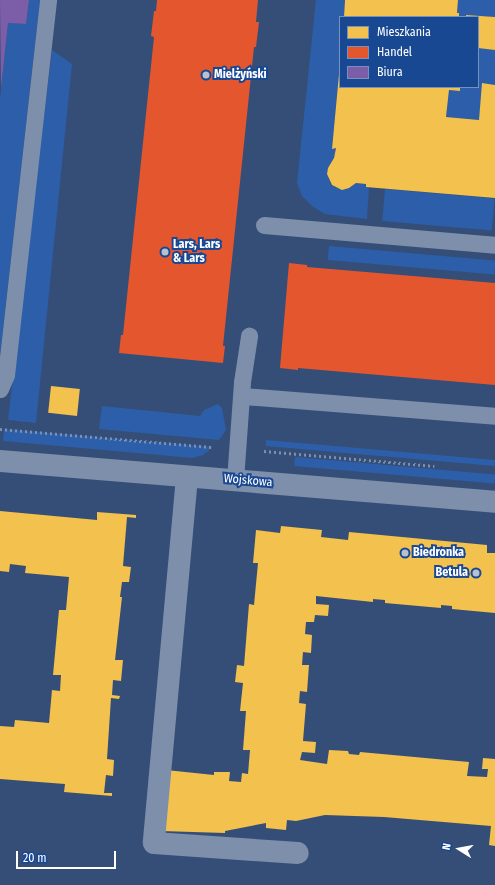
<!DOCTYPE html>
<html>
<head>
<meta charset="utf-8">
<style>
  body { margin:0 }
  #map { position:relative; width:495px; height:885px; overflow:hidden; background:#354e77; font-family:"Fira Sans Condensed",sans-serif }
  div>[style] { position:absolute }
  [style*='--x'] { left:calc(var(--x)*1px); top:calc(var(--y)*1px); width:calc(var(--w)*1px); rotate:calc(var(--a)*1deg) }
  .green>* { inset:0; background:#2d5ea9; transform-origin:0 0 }
  .homes>* { inset:0; background:#f2c14e; transform-origin:0 0 }
  .shops>* { inset:0; background:#e4572e }
  .offices>* { inset:0; background:#7b5ea7 }
  .path>* { height:2.5px; margin-top:-1.25px; transform-origin:0; background:repeating-linear-gradient(90deg,#7d8faa 0 2px,transparent 0 5px) }
  .service>* { height:17px; margin:-8.5px; padding:0 8.5px; transform-origin:8.5px; border-radius:8.5px; background:#7d8faa }
  .minor>* { height:22px; margin:-11px; padding:0 11px; transform-origin:11px; border-radius:11px; background:#7d8faa }
  .dots>* { width:11px; height:11px; translate:-50% -50%; box-sizing:border-box; border:2px solid #194893; border-radius:50% }
  span { translate:-50% -50%; white-space:nowrap; text-align:center; line-height:1.15; -webkit-text-stroke:4px #194893; paint-order:stroke }
  .poi-label { font-size:12px; color:#fff; font-weight:700 }
  .left { translate:0 -50%; text-align:left }
  .right { translate:-100% -50%; text-align:right }
  .street-label { font-size:12px; color:#fff }
  .legend { position:absolute; left:339px; top:16px; width:140px; height:72px; box-sizing:border-box; background:#194893; border:1px solid #7591be; margin:0; padding:5px 7px; list-style:none; font-size:12px; color:#fff }
  .legend li { display:flex; align-items:center; gap:8px; height:20px }
  .legend b { width:20px; border:1px solid #7591be }
  .north { position:absolute; left:439px; top:829px; width:40px; height:40px; -webkit-text-stroke:3px #194893; paint-order:stroke; rotate:281deg; font-size:11px; font-weight:700; line-height:16px; text-align:center; color:#fff }
  .north::after { content:''; display:block; margin:auto; width:14px; height:18px; background:#fff; clip-path:polygon(50% 0,100% 100%,50% 72%,0 100%) }
  .scale { position:absolute; left:16px; top:851px; width:100px; height:18px; box-sizing:border-box; border:2px solid #fff; border-top:0; padding-left:5px; font-size:12px; line-height:14px; white-space:nowrap; color:#fff; -webkit-text-stroke:3px #194893; paint-order:stroke }
</style>
</head>
<body>
<div id="map">
  <div class="green">
    <i style="clip-path:polygon(29px 0,40px 0,0 356px,0 99px,8px 23px,26px 24px)"></i>
    <i style="clip-path:polygon(316px 0,345px 0,344px 17px,340px 17px,340px 61px,332px 148px,336px 148px,334px 158px,328px 168px,327px 174px,331px 185px,336px 188px,349px 188px,356px 183px,366px 184px,365px 187px,369px 187px,367px 219px,325px 214px,312px 206px,302px 196px,297px 183px)"></i>
    <i style="clip-path:polygon(458px 0,495px 0,495px 17px,467px 15px,466px 17px,459px 17px,459px 13px,457px 13px)"></i>
    <i style="clip-path:polygon(495px 44px,495px 85px,483px 83px,479px 120px,446px 117px,449px 90px,460px 91px,459px 87px,478px 87px,478px 48px)"></i>
    <i style="clip-path:polygon(52px 50px,72px 64px,36px 423px,8px 420px)"></i>
    <i style="left:385px;top:189px;width:110px;height:32px;rotate:5deg"></i>
    <i style="left:329px;top:246px;width:167px;height:14px;rotate:5deg"></i>
    <i style="clip-path:polygon(218px 404px,222px 408px,226px 430px,219px 440px,99px 429px,102px 406px,200px 416px,204px 410px)"></i>
    <i style="clip-path:polygon(4px 429px,213px 447px,203px 455px,193px 458px,3px 441px)"></i>
    <i style="left:266px;top:440px;width:230px;height:6px;rotate:5deg"></i>
    <i style="left:295px;top:457px;width:201px;height:9px;rotate:5deg"></i>
  </div>
  <div class="homes">
    <i style="clip-path:polygon(345px 0,458px 0,457px 13px,459px 13px,459px 17px,344px 17px)"></i>
    <i style="clip-path:polygon(466px 15px,495px 17px,495px 50px,478px 48px,478px 17px,466px 17px)"></i>
    <i style="clip-path:polygon(339px 74px,340px 87px,460px 87px,460px 91px,449px 90px,446px 117px,479px 120px,482px 83px,495px 85px,495px 198px,366px 187px,366px 184px,356px 183px,349px 188px,342px 190px,332px 185px,327px 174px,328px 168px,334px 158px,336px 148px,332px 149px)"></i>
    <i style="left:51px;top:386px;width:29px;height:27px;rotate:6deg"></i>
    <i style="clip-path:polygon(0 511px,97px 520px,97px 512px,136px 515px,136px 518px,127px 517px,123px 566px,131px 567px,129px 582px,122px 582px,120px 597px,122px 597px,115px 660px,123px 660px,121px 681px,113px 680px,112px 695px,120px 696px,119px 699px,111px 698px,107px 759px,114px 760px,113px 776px,106px 775px,104px 793px,112px 793px,112px 796px,64px 792px,65px 784px,0 779px,0 726px,14px 727px,15px 720px,49px 723px,52px 690px,60px 691px,61px 675px,53px 675px,59px 610px,66px 610px,69px 577px,25px 573px,26px 566px,10px 564px,9px 572px,0 571px)"></i>
    <i style="clip-path:polygon(281px 526px,322px 530px,321px 537px,348px 540px,349px 532px,487px 545px,487px 553px,495px 553px,495px 613px,452px 609px,452px 606px,441px 605px,441px 608px,385px 603px,385px 600px,373px 599px,373px 602px,316px 596px,316px 604px,329px 605px,328px 616px,315px 615px,314px 622px,306px 622px,305px 634px,312px 635px,311px 653px,303px 652px,302px 665px,309px 665px,307px 692px,300px 691px,299px 703px,306px 704px,303px 741px,316px 742px,315px 753px,302px 752px,300px 760px,327px 764px,329px 750px,348px 751px,349px 754px,359px 755px,360px 752px,469px 762px,467px 776px,487px 777px,488px 769px,482px 769px,483px 758px,495px 759px,495px 846px,489px 845px,491px 826px,384px 817px,325px 815px,296px 821px,287px 820px,286px 830px,266px 828px,266px 823px,225px 831px,225px 833px,161px 831px,166px 770px,214px 775px,214px 772px,230px 772px,229px 781px,241px 782px,242px 773px,248px 774px,250px 750px,243px 750px,246px 711px,240px 711px,243px 683px,235px 682px,237px 665px,244px 666px,249px 604px,254px 605px,258px 563px,253px 563px,256px 530px,280px 533px)"></i>
  </div>
  <div class="shops">
    <i style="clip-path:polygon(157px 0,258px 0,256px 22px,259px 22px,256px 47px,254px 47px,223px 346px,225px 346px,223px 363px,119px 353px,121px 335px,123px 335px,154px 37px,151px 36px,154px 11px,156px 11px)"></i>
    <i style="clip-path:polygon(289px 263px,307px 265px,307px 267px,495px 283px,495px 385px,298px 368px,298px 370px,280px 368px)"></i>
  </div>
  <div class="offices">
    <i style="clip-path:polygon(0 0,29px 0,26px 24px,8px 23px,1px 89px)"></i>
  </div>
  <div class="path">
    <i style="--x:0;--y:429;--w:212;--a:4.9"></i>
    <i style="--x:264;--y:451;--w:171;--a:5"></i>
  </div>
  <div class="service">
    <i style="--x:264;--y:225;--w:232;--a:4.9"></i>
    <i style="--x:0;--y:389;--w:15;--a:-67"></i>
    <i style="--x:6;--y:375;--w:377;--a:-83.6"></i>
    <i style="--x:243;--y:396;--w:253;--a:4.5"></i>
    <i style="--x:235;--y:480;--w:98;--a:-85.9"></i>
    <i style="--x:242;--y:382;--w:47;--a:-81.3"></i>
  </div>
  <div class="minor">
    <i style="--x:0;--y:461;--w:497;--a:4.7"></i>
    <i style="--x:187;--y:477;--w:367;--a:95.2"></i>
    <i style="--x:154;--y:843;--w:144;--a:4"></i>
  </div>
  <div class="dots">
    <i style="left:206px;top:75px;background:#b8c1cf"></i>
    <i style="left:165px;top:252px;background:#b8c1cf"></i>
    <i style="left:405px;top:553px;background:#b8c1cf"></i>
    <i style="left:476px;top:573px;background:#b8c1cf"></i>
  </div>
  <div class="poi-label">
    <span class="left" style="left:214px;top:75px">Mielżyński</span>
    <span class="left" style="left:173px;top:252px">Lars, Lars<br>&amp; Lars</span>
    <span class="left" style="left:413px;top:553px">Biedronka</span>
    <span class="right" style="left:468px;top:573px">Betula</span>
  </div>
  <div class="street-label">
    <span style="left:248px;top:481px;rotate:5deg">Wojskowa</span>
  </div>
  <ul class="legend">
  <li><b style="height:11px;background:#f2c14e"></b>Mieszkania</li>
  <li><b style="height:11px;background:#e4572e"></b>Handel</li>
  <li><b style="height:11px;background:#7b5ea7"></b>Biura</li>
  </ul>
  <div class="north">N</div>
  <div class="scale">20 m</div>
</div>
</body>
</html>
